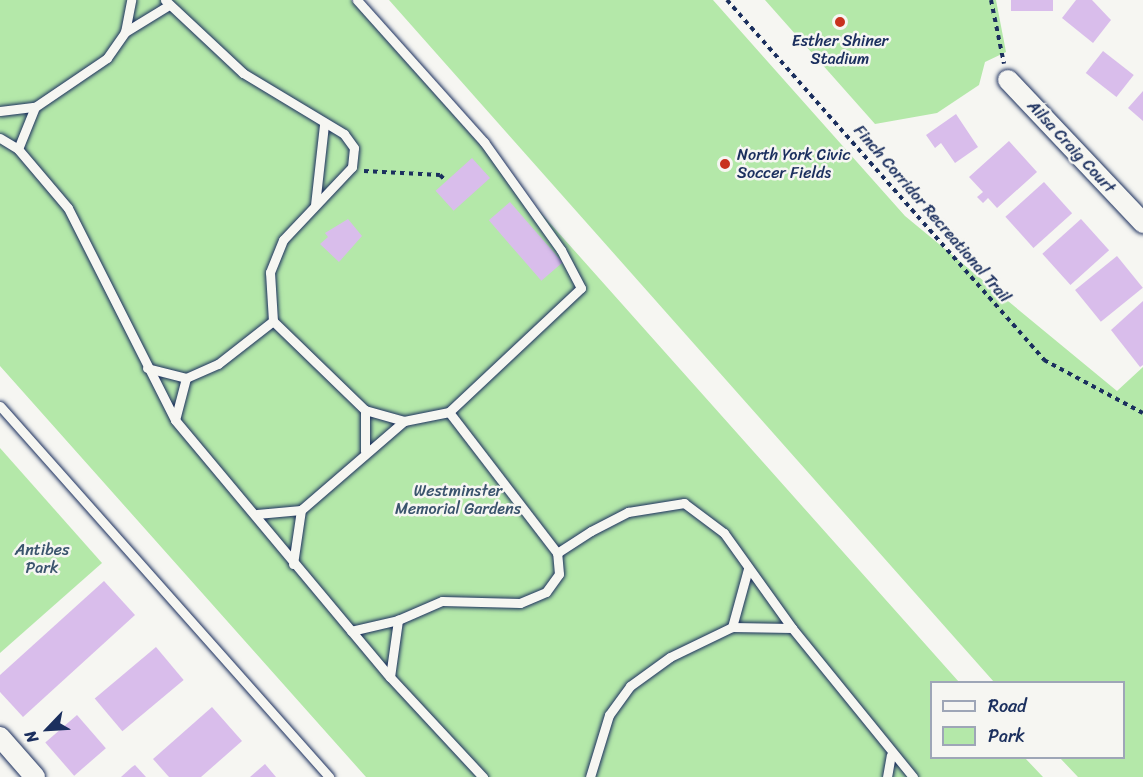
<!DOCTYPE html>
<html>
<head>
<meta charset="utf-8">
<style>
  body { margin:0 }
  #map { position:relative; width:1143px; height:777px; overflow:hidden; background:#f6f6f2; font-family:Sriracha,sans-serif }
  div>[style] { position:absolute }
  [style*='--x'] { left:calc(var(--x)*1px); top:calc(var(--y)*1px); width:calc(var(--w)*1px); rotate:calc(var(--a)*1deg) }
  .green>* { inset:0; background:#b4e8a9 }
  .building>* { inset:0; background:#d9bdeb; transform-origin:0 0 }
  .path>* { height:4px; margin-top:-2px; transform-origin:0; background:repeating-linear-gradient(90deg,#1b2f5e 0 4.5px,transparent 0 9px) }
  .roads { filter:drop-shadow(0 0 2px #1b2f5e) drop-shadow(0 0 2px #1b2f5e) }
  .service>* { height:9px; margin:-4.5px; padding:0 4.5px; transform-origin:4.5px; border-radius:4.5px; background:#f6f6f2 }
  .minor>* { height:20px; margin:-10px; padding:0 10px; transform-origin:10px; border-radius:10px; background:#f6f6f2 }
  .dots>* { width:16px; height:16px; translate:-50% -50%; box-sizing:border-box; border:3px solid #f6f6f2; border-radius:50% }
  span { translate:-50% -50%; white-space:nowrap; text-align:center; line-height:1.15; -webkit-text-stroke:5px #f6f6f2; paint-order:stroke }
  .poi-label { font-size:16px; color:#1b2f5e }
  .left { translate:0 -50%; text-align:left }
  .street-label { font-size:16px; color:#1b2f5e }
  .park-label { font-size:16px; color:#3a546d }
  .legend { position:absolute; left:930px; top:681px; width:195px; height:78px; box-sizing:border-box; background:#f6f6f2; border:2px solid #9ea6b7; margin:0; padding:8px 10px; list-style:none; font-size:18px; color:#1b2f5e }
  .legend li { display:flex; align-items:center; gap:12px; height:30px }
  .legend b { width:30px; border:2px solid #9ea6b7 }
  .north { position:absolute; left:18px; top:699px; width:60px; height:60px; -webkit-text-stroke:4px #f6f6f2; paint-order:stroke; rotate:245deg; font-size:16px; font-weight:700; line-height:24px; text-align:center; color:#1b2f5e }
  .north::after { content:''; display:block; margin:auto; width:21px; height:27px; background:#1b2f5e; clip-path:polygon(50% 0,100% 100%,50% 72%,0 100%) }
</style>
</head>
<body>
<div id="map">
  <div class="green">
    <i style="clip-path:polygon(0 0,351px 0,959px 682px,932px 682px,932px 758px,1025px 758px,1043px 777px,366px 777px,0 366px)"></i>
    <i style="clip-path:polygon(389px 0,713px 0,905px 216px,1117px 391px,1143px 367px,1143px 777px,1078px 777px,1060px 758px,1124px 758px,1124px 682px,994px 682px)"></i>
    <i style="clip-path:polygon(765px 0,996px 0,1006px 52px,985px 62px,979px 85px,937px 113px,875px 124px)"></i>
    <i style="clip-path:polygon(0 448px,102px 563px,0 653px)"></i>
  </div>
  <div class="building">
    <i style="left:1011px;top:0;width:42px;height:11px"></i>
    <i style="clip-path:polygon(1076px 0,1092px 0,1111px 20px,1093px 43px,1062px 18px)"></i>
    <i style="left:1103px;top:51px;width:39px;height:28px;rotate:38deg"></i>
    <i style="clip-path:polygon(1143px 91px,1143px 121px,1128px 108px)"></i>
    <i style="clip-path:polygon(956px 114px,978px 147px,955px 163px,941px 143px,935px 148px,926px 135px)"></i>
    <i style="clip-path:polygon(1009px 141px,1037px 172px,997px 208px,988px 198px,983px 203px,977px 197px,983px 192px,969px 177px)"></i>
    <i style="left:472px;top:158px;width:27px;height:49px;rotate:48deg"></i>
    <i style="left:1044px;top:182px;width:42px;height:52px;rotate:48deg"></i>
    <i style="left:510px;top:202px;width:80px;height:28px;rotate:49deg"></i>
    <i style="clip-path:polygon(348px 219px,362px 236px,339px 262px,320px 244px,328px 237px,325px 233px)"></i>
    <i style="left:1081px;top:219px;width:42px;height:52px;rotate:48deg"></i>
    <i style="left:1117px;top:256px;width:41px;height:54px;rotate:51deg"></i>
    <i style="clip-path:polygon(1143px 301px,1143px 365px,1140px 367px,1111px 330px)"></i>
    <i style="clip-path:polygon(104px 581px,135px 615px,23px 717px,0 692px,0 675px)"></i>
    <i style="left:156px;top:647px;width:43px;height:80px;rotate:50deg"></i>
    <i style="clip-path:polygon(212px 707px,242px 741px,201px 777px,169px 777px,153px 759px)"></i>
    <i style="left:77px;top:715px;width:44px;height:42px;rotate:49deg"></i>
    <i style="clip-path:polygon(265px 764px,276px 777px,250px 777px)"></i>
    <i style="clip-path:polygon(135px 765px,146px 777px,121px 777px,132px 767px)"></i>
  </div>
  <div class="path">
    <i style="--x:727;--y:0;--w:480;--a:48.6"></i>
    <i style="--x:1044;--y:360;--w:112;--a:28.2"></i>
    <i style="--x:991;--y:0;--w:65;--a:78.5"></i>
    <i style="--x:364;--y:171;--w:76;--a:3"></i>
    <i style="--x:440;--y:175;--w:8;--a:45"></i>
  </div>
  <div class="roads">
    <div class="service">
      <i style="--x:165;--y:0;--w:107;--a:43.1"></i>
      <i style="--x:243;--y:73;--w:118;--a:31.1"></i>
      <i style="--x:344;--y:134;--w:17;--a:54"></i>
      <i style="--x:354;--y:148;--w:19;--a:96"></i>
      <i style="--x:352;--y:167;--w:100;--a:133.4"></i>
      <i style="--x:283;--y:240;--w:35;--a:112"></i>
      <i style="--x:270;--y:272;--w:49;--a:86.5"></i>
      <i style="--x:273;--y:321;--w:128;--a:44.1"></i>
      <i style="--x:365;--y:410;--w:41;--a:15.8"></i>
      <i style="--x:404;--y:421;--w:46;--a:-11.3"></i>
      <i style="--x:449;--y:412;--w:178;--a:52.5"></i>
      <i style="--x:357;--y:0;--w:191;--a:48.2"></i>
      <i style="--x:484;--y:142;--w:133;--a:54.5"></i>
      <i style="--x:561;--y:250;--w:43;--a:62.2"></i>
      <i style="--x:581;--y:288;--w:181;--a:136.8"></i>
      <i style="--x:125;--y:32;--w:33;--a:-79"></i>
      <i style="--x:0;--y:111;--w:35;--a:-7"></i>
      <i style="--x:0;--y:138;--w:21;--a:31"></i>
      <i style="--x:18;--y:149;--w:77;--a:49.7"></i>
      <i style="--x:68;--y:208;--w:237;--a:63.2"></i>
      <i style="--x:175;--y:420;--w:335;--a:50.1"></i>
      <i style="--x:390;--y:677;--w:137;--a:47.1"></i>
      <i style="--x:18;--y:149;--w:45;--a:-68"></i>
      <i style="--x:35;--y:107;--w:87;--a:-34.2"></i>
      <i style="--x:107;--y:58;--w:32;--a:-55"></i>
      <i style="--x:125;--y:32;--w:52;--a:-31.5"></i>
      <i style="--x:315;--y:205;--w:81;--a:-83.6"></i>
      <i style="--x:147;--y:368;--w:40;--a:14.4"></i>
      <i style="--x:186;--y:378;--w:35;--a:-24"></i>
      <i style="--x:218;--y:364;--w:70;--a:-38"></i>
      <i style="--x:0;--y:406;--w:496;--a:48.4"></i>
      <i style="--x:365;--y:410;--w:41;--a:90"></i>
      <i style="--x:175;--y:420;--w:43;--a:-75.3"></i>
      <i style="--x:257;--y:514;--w:44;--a:-5.2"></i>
      <i style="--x:293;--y:564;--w:55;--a:-81.6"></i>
      <i style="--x:301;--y:510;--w:136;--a:-40.8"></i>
      <i style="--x:732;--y:627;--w:60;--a:-74.6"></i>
      <i style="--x:351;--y:631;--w:48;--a:-13.2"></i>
      <i style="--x:398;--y:620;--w:48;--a:-23.4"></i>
      <i style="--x:442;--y:601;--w:78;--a:1.5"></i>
      <i style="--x:520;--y:603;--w:28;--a:-23"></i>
      <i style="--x:546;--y:592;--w:22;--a:-54"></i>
      <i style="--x:559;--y:574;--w:21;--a:-95"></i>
      <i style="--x:557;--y:553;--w:40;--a:-32.9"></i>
      <i style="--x:591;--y:531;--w:42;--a:-27.2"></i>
      <i style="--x:628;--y:512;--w:57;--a:-9.1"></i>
      <i style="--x:684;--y:503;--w:50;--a:36.9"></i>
      <i style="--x:724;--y:533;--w:117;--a:54.4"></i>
      <i style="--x:792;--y:628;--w:192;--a:50.9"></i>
      <i style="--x:390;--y:677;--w:58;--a:-82"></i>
      <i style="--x:590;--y:777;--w:65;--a:-73"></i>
      <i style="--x:609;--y:715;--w:36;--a:-54"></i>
      <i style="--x:630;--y:686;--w:49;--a:-35.9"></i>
      <i style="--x:670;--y:657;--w:69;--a:-25.8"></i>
      <i style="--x:732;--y:627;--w:60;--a:1"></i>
      <i style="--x:887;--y:777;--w:22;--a:-80"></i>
    </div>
    <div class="minor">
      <i style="--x:1008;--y:80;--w:197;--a:46.6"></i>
      <i style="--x:0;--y:737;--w:53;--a:48.8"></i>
    </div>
  </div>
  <div class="dots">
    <i style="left:840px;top:22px;background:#c8321e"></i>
    <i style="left:725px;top:164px;background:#c8321e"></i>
  </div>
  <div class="poi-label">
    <span style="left:840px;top:50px">Esther Shiner<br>Stadium</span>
    <span class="left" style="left:737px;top:164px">North York Civic<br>Soccer Fields</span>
  </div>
  <div class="street-label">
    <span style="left:1071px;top:147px;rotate:47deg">Ailsa Craig Court</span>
    <span style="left:932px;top:214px;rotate:49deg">Finch Corridor Recreational Trail</span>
  </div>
  <div class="park-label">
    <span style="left:458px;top:500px">Westminster<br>Memorial Gardens</span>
    <span style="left:42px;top:559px">Antibes<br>Park</span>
  </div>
  <ul class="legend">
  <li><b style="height:8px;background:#f6f6f2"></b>Road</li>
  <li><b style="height:16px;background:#b4e8a9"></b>Park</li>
  </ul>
  <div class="north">N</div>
</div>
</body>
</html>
